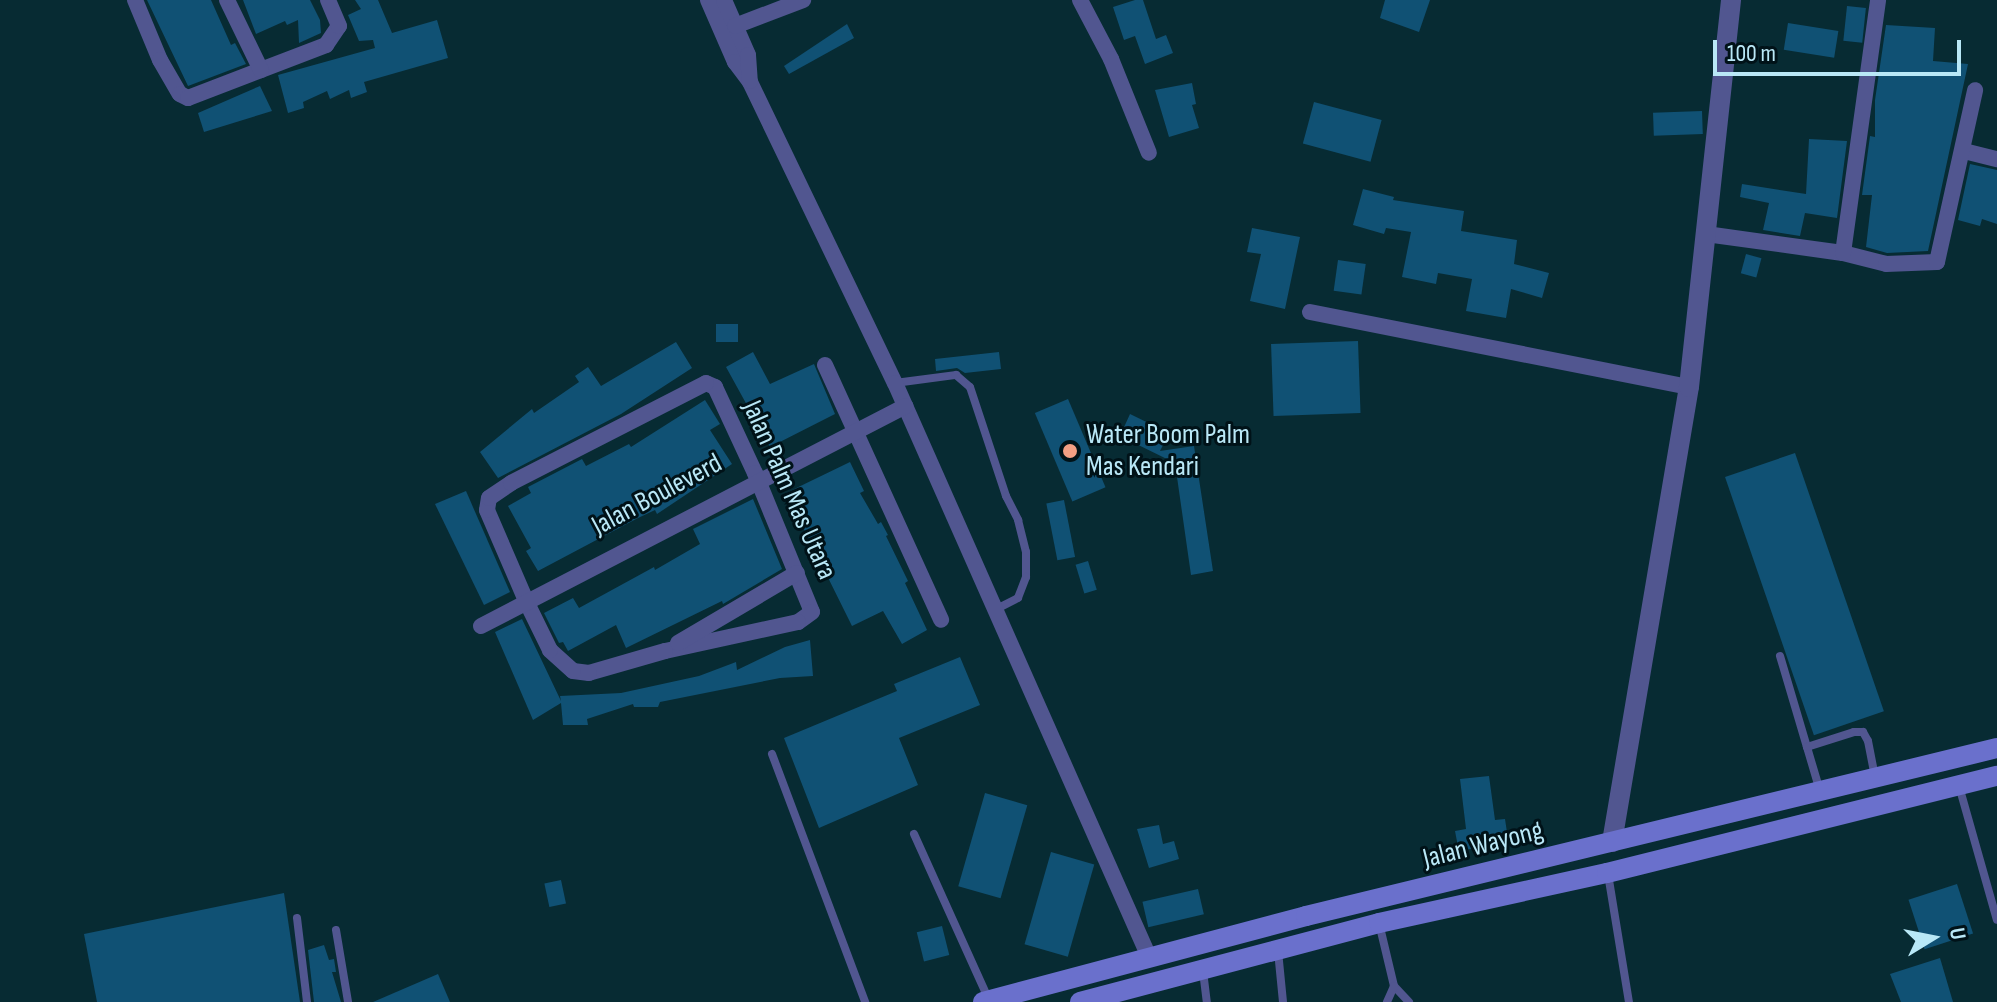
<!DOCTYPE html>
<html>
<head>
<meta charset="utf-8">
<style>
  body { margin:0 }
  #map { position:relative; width:1997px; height:1002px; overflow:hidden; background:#072b33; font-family:"Sofia Sans Condensed",sans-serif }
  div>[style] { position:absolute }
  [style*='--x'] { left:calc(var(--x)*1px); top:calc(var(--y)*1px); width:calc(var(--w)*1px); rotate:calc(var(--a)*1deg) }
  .building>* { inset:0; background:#105174; transform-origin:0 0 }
  .service>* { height:8px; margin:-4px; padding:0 4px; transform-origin:4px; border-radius:4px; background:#515690 }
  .minor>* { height:16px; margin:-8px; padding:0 8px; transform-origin:8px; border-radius:8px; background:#515690 }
  .tertiary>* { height:20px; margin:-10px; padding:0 10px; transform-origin:10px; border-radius:10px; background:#515690 }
  .secondary>* { height:20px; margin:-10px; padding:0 10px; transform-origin:10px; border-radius:10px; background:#6a70cc }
  .dots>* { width:22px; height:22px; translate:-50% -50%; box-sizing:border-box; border:4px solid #001218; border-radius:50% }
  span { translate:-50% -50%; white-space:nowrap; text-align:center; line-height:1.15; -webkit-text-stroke:6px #001218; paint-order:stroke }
  .poi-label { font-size:28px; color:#b9e8f7 }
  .left { translate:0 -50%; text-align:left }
  .street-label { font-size:28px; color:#b9e8f7 }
  .north { position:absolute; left:1893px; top:898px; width:80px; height:80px; -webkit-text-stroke:6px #001218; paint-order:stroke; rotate:80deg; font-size:22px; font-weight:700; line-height:32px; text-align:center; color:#b9e8f7 }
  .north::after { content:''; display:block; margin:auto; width:28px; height:36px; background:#b9e8f7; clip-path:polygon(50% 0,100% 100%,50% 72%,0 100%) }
  .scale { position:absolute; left:1713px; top:40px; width:248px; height:36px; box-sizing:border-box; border:4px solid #b9e8f7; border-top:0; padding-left:10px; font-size:24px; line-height:28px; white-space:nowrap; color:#b9e8f7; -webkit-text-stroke:6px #001218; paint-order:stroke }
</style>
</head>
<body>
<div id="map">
  <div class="building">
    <i style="clip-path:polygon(147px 0,211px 0,231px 45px,235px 43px,246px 64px,188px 86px)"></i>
    <i style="clip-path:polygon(243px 0,310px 0,320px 20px,321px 33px,299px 43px,298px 20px,287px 25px,285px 21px,256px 34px)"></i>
    <i style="clip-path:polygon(355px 0,378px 0,392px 33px,437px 20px,448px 58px,364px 82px,367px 92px,351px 98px,349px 90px,330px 99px,327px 91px,303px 102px,304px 108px,288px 113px,278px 75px,375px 48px,373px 40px,359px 41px,348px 15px,361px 9px)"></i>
    <i style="clip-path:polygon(1135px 0,1143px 0,1156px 39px,1166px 35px,1173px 53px,1145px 64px,1135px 36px,1124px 40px,1113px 7px)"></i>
    <i style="clip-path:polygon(1385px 0,1430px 0,1419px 32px,1380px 18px)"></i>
    <i style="left:1847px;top:6px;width:19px;height:35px;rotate:6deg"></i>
    <i style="left:1788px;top:23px;width:51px;height:27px;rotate:9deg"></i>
    <i style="clip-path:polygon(847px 24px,854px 38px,789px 74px,784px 66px)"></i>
    <i style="clip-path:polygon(1886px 25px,1935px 28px,1933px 61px,1968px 64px,1928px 251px,1887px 253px,1866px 247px,1872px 195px,1862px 195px,1870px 136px,1875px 137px,1875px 100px)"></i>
    <i style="clip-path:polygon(1192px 83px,1196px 104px,1192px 105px,1199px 128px,1169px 137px,1155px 90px)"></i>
    <i style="clip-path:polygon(260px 86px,272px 111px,204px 132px,198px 113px)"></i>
    <i style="left:1314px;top:102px;width:70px;height:43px;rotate:15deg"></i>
    <i style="left:1702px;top:111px;width:23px;height:49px;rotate:88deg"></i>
    <i style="clip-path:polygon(1809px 139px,1847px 141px,1837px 218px,1805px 213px,1800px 236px,1763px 230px,1769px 203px,1740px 197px,1742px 184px,1806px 194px)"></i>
    <i style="clip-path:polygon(1970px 164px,1997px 170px,1997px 224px,1982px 219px,1980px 226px,1958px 220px)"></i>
    <i style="clip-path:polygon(1363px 189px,1394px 197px,1393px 200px,1464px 211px,1461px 231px,1517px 240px,1514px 264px,1549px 273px,1542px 298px,1511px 289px,1506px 318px,1466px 311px,1472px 279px,1438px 273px,1436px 284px,1402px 277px,1411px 232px,1386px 228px,1384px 234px,1353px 225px)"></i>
    <i style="clip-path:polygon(1252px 228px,1300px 237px,1285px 309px,1250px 301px,1261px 254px,1247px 252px)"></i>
    <i style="left:1746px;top:254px;width:16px;height:20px;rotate:15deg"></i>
    <i style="left:1338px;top:260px;width:28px;height:31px;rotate:8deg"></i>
    <i style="left:716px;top:324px;width:22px;height:18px"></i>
    <i style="left:1358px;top:341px;width:72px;height:87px;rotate:88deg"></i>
    <i style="clip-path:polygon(676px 342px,692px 368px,621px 414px,498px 478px,480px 452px,532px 409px,534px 413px,579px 382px,575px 376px,588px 367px,601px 386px)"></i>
    <i style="clip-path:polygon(753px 352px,770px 384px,814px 364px,835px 414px,770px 447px,726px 367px)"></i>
    <i style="clip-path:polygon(999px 352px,1001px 369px,965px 373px,957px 368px,936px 371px,935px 359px)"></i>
    <i style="left:1068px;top:399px;width:96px;height:36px;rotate:67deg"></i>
    <i style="clip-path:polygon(705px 400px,720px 424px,710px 430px,732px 464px,657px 514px,655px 510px,638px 518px,538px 571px,526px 551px,531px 548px,508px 506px,531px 493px,528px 487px,582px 459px,586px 466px,629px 444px,631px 447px)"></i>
    <i style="clip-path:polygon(1130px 414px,1169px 433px,1160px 451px,1194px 446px,1213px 571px,1191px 575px,1175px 463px,1120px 436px)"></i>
    <i style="left:1795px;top:453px;width:273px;height:74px;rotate:71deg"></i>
    <i style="clip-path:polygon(850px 462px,864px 491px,860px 493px,878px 524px,881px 522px,888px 535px,886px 536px,908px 581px,905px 583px,927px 630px,902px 644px,883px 611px,852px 626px,786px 493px)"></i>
    <i style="clip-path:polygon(466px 491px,510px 592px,484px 605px,435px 504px)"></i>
    <i style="clip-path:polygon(753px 499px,782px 569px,723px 604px,722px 601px,626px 648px,616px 625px,568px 651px,563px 642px,559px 643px,544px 613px,573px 598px,579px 608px,654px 567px,655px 570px,700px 544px,693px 529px)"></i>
    <i style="left:1064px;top:500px;width:58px;height:18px;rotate:79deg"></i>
    <i style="left:1088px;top:561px;width:30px;height:13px;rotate:73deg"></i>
    <i style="clip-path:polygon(522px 619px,561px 701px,560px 696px,621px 693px,699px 676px,736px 662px,737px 670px,785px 647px,810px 640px,813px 676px,780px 678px,660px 702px,658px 707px,634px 707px,633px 704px,587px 719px,588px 725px,563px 725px,561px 703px,533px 720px,495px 632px)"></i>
    <i style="clip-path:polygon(960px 657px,980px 705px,899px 738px,918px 785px,819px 828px,784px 738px,897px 691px,894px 684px)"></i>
    <i style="clip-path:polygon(1489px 776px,1495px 820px,1505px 819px,1508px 839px,1473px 844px,1474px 848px,1459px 852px,1455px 831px,1466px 829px,1460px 779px)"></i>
    <i style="left:985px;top:793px;width:44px;height:97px;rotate:16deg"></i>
    <i style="clip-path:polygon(1159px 825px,1163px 844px,1174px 841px,1179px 859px,1149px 868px,1137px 829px)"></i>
    <i style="left:1051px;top:852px;width:45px;height:96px;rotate:16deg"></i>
    <i style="left:561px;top:880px;width:24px;height:17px;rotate:78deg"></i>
    <i style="left:1957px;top:884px;width:52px;height:51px;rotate:72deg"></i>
    <i style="left:1198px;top:889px;width:26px;height:57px;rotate:77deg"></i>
    <i style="clip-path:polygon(284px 893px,300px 1002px,97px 1002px,84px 934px)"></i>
    <i style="left:942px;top:926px;width:30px;height:26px;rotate:76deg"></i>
    <i style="clip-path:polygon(324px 945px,329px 960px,334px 959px,336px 972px,332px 972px,341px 1002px,314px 1002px,308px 950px)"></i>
    <i style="clip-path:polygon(1940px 958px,1953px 1002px,1901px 1002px,1890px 974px)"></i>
    <i style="clip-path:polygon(438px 974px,450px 1002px,373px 1002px)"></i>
  </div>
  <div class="service">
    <i style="--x:895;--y:383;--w:62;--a:-7.5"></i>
    <i style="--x:956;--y:375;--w:18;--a:41"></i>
    <i style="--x:970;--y:387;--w:115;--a:71.7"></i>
    <i style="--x:1006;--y:496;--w:27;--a:63"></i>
    <i style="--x:1018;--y:520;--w:33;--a:76"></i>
    <i style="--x:1026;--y:552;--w:25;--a:90"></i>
    <i style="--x:1026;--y:577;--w:22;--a:111"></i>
    <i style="--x:1018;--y:598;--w:25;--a:153"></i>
    <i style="--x:1780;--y:656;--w:95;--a:73.5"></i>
    <i style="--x:772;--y:754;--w:265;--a:69.4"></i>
    <i style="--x:1959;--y:786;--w:139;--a:74.2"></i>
    <i style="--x:1820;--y:791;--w:46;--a:-106.5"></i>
    <i style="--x:1807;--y:747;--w:49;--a:-17.7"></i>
    <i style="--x:1854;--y:732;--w:9;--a:0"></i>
    <i style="--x:1863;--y:732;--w:10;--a:61"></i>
    <i style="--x:1868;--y:741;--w:37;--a:79"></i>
    <i style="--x:914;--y:834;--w:182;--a:65.7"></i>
    <i style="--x:1608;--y:874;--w:130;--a:80.7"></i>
    <i style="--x:297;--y:918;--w:85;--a:83.2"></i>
    <i style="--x:1379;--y:923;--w:65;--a:76.6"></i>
    <i style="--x:1394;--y:986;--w:22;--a:47"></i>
    <i style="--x:336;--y:930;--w:73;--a:80.5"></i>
    <i style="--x:1278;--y:951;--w:51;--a:84.4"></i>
    <i style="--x:1203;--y:971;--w:31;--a:83"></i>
    <i style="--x:1387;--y:1002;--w:17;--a:-66"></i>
  </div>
  <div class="minor">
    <i style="--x:135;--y:0;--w:65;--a:67.4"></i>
    <i style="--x:160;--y:60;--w:39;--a:60"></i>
    <i style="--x:180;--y:94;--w:9;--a:27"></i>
    <i style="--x:188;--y:98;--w:148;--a:-21"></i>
    <i style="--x:326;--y:45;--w:23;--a:-56"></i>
    <i style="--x:339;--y:26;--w:28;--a:-113"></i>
    <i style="--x:227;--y:0;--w:78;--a:64.1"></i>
    <i style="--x:708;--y:0;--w:68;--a:66.5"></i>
    <i style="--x:735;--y:62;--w:25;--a:53"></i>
    <i style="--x:750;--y:82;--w:334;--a:64.3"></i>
    <i style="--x:895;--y:383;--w:628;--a:66.13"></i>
    <i style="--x:724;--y:0;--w:60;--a:66.4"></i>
    <i style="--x:748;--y:55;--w:26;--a:86"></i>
    <i style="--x:1080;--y:0;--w:67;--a:62.3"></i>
    <i style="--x:1111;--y:59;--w:101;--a:68"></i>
    <i style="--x:735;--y:26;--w:73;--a:-20.9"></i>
    <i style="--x:1964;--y:151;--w:34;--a:14"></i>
    <i style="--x:1706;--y:234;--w:138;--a:7.9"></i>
    <i style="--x:1843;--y:253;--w:44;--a:14.3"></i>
    <i style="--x:1886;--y:264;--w:51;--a:-2.2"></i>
    <i style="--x:1937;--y:262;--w:176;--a:-77.5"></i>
    <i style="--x:1843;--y:253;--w:255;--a:-82.1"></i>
    <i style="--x:1310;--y:312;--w:386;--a:11.2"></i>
    <i style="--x:825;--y:365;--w:280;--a:65.5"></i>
    <i style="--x:706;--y:383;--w:10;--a:24"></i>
    <i style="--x:715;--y:387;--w:95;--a:65.1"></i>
    <i style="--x:755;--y:473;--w:150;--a:67.7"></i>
    <i style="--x:812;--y:612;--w:17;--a:144"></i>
    <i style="--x:798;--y:622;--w:136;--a:167.7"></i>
    <i style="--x:665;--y:651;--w:79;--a:163.9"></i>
    <i style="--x:589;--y:673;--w:16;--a:-173"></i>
    <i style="--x:573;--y:671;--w:31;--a:-138"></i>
    <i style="--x:550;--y:650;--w:52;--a:-116.1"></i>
    <i style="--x:527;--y:603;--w:101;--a:-113.3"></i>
    <i style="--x:487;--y:510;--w:12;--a:-81"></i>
    <i style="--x:489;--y:498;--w:27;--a:-34"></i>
    <i style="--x:511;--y:483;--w:219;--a:-27.1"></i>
    <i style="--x:481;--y:626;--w:478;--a:-27.4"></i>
    <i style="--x:678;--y:643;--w:138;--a:-30.5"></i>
  </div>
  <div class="tertiary">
    <i style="--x:1612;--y:842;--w:461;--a:-80.4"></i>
    <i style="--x:1689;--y:387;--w:389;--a:-83.8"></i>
  </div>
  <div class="secondary">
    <i style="--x:983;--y:1002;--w:334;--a:-14.9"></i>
    <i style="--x:1306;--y:916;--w:711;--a:-13.66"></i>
    <i style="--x:1080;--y:1002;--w:309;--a:-14.8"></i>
    <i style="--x:1379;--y:923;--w:233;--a:-12.4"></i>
    <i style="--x:1607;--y:873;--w:402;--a:-14"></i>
  </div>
  <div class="dots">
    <i style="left:1070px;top:451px;background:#f39f84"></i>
  </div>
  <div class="poi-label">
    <span class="left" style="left:1086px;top:451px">Water Boom Palm<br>Mas Kendari</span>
  </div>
  <div class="street-label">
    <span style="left:789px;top:490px;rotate:66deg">Jalan Palm Mas Utara</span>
    <span style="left:657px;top:495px;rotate:-28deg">Jalan Bouleverd</span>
    <span style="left:1483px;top:845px;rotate:-14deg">Jalan Wayong</span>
  </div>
  <div class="north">U</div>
  <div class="scale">100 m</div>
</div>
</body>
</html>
